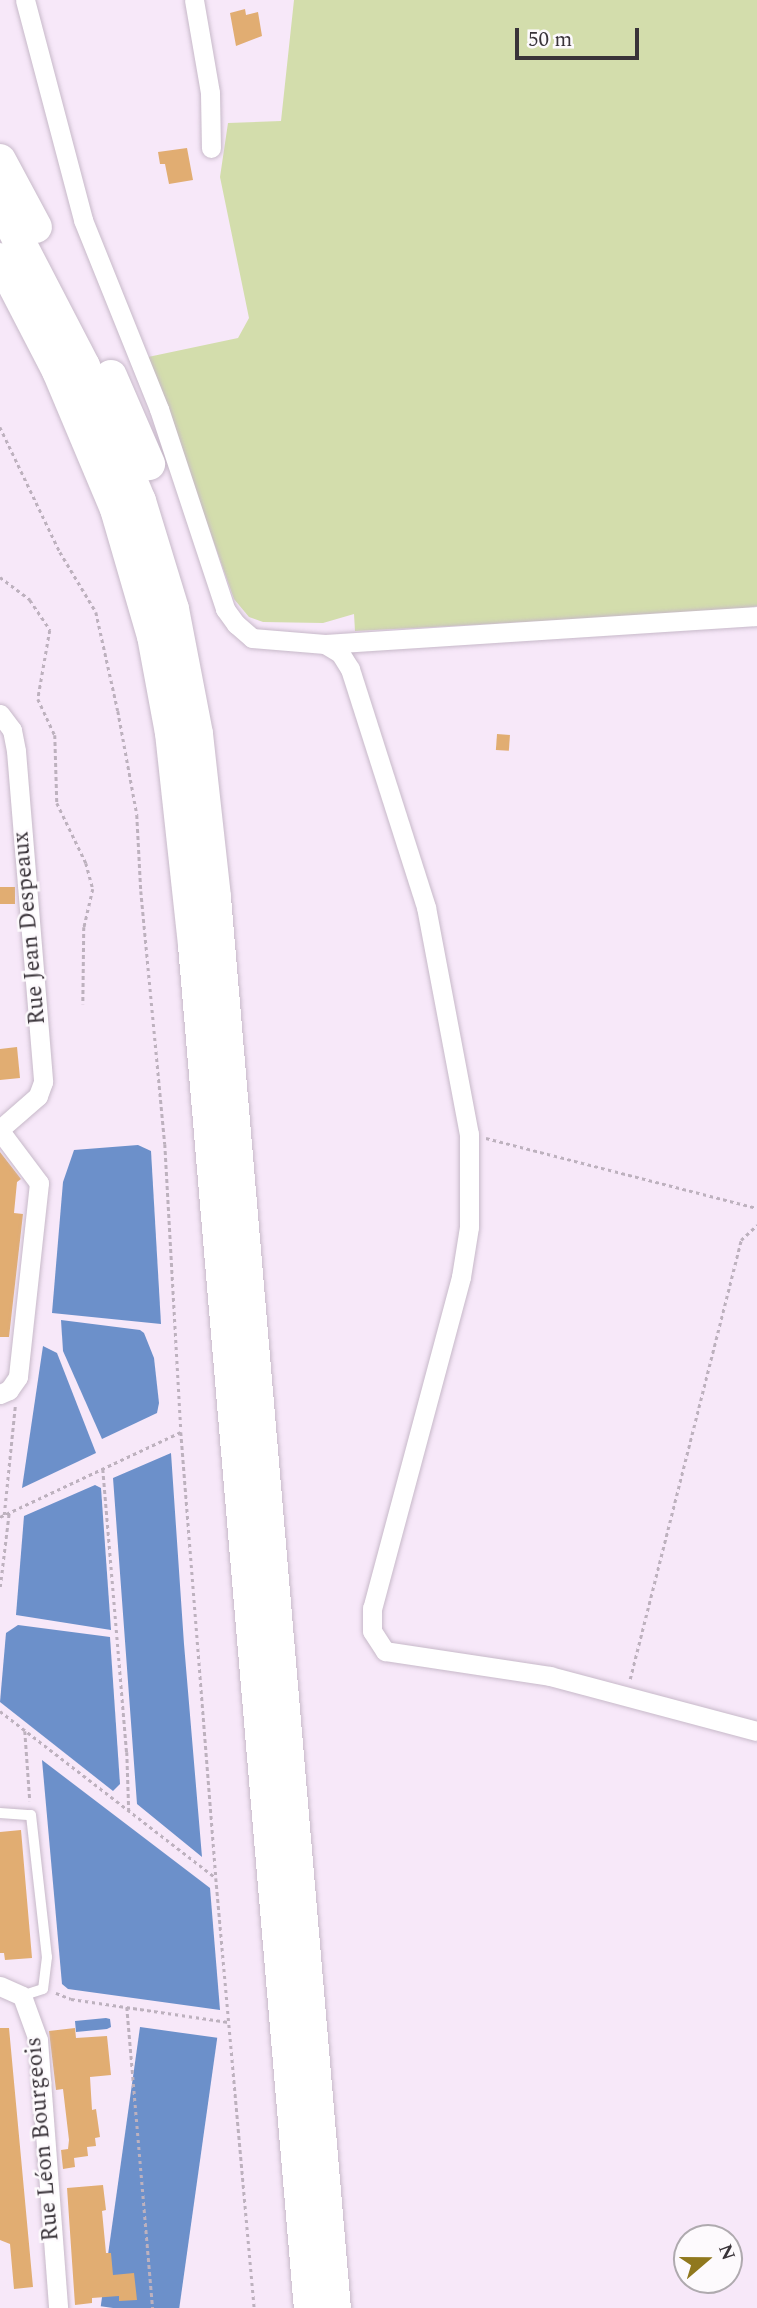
<!DOCTYPE html>
<html>
<head>
<meta charset="utf-8">
<style>
  body { margin:0 }
  #map { position:relative; width:757px; height:2308px; overflow:hidden; background:#f7e8f9; font-family:Spectral,serif }
  div>[style] { position:absolute }
  [style*='--x'] { left:calc(var(--x)*1px); top:calc(var(--y)*1px); width:calc(var(--w)*1px); rotate:calc(var(--a)*1deg) }
  .green>* { inset:0; background:#d3ddac }
  .water>* { inset:0; background:#6c90ca; transform-origin:0 0 }
  .building>* { inset:0; background:#e1ad72; transform-origin:0 0 }
  .path>* { height:2.5px; margin-top:-1.25px; transform-origin:0; background:repeating-linear-gradient(90deg,#bdb1be 0 3.5px,transparent 0 7px) }
  .roads { filter:drop-shadow(0 0 2px #c7b9c9) drop-shadow(0 0 2px #c7b9c9) }
  .service>* { height:10px; margin:-5px; padding:0 5px; transform-origin:5px; border-radius:5px; background:#fff }
  .minor>* { height:19px; margin:-9.5px; padding:0 9.5px; transform-origin:9.5px; border-radius:9.5px; background:#fff }
  .trunk>* { height:32px; margin:-16px; padding:0 16px; transform-origin:16px; border-radius:16px; background:#fff }
  span { translate:-50% -50%; white-space:nowrap; text-align:center; line-height:1.15; -webkit-text-stroke:5px #fdfafd; paint-order:stroke }
  .street-label { font-size:23px; color:#393339 }
  .north { position:absolute; left:673px; top:2224px; width:70px; height:70px; box-sizing:border-box; background:#fdfafd; border:2px solid #afaaaf; border-radius:50%; rotate:70deg; font-size:19px; font-weight:700; line-height:28px; text-align:center; color:#393339 }
  .north::after { content:''; display:block; margin:auto; width:24px; height:32px; background:#90781e; clip-path:polygon(50% 0,100% 100%,50% 72%,0 100%) }
  .scale { position:absolute; left:515px; top:28px; width:124px; height:32px; box-sizing:border-box; border:4px solid #393339; border-top:0; padding-left:9px; font-size:21px; line-height:24px; white-space:nowrap; color:#393339; -webkit-text-stroke:5px #fdfafd; paint-order:stroke }
</style>
</head>
<body>
<div id="map">
  <div class="green">
    <i style="clip-path:polygon(294px 0,757px 0,757px 606px,737px 611px,355px 631px,354px 614px,323px 623px,263px 622px,249px 617px,234px 599px,148px 357px,238px 338px,249px 318px,220px 177px,228px 123px,281px 121px)"></i>
  </div>
  <div class="water">
    <i style="clip-path:polygon(138px 1145px,151px 1151px,161px 1324px,52px 1313px,63px 1182px,74px 1150px)"></i>
    <i style="clip-path:polygon(61px 1320px,140px 1330px,144px 1333px,154px 1358px,159px 1403px,157px 1413px,102px 1439px,63px 1351px)"></i>
    <i style="clip-path:polygon(43px 1346px,57px 1353px,96px 1453px,22px 1488px)"></i>
    <i style="clip-path:polygon(171px 1453px,184px 1644px,202px 1857px,137px 1804px,113px 1478px)"></i>
    <i style="clip-path:polygon(95px 1485px,101px 1488px,111px 1630px,16px 1615px,24px 1516px)"></i>
    <i style="clip-path:polygon(18px 1625px,110px 1637px,120px 1784px,113px 1791px,0 1702px,6px 1633px)"></i>
    <i style="clip-path:polygon(42px 1760px,210px 1888px,220px 2010px,68px 1989px,62px 1984px)"></i>
    <i style="clip-path:polygon(106px 2018px,110px 2019px,111px 2027px,107px 2029px,76px 2032px,75px 2021px)"></i>
    <i style="left:140px;top:2027px;width:78px;height:282px;rotate:8deg"></i>
  </div>
  <div class="building">
    <i style="clip-path:polygon(245px 9px,246px 15px,258px 12px,262px 36px,236px 46px,230px 13px)"></i>
    <i style="clip-path:polygon(187px 148px,193px 180px,169px 184px,165px 164px,160px 164px,158px 152px)"></i>
    <i style="left:497px;top:734px;width:13px;height:16px;rotate:4deg"></i>
    <i style="left:0;top:887px;width:15px;height:17px"></i>
    <i style="clip-path:polygon(17px 1047px,20px 1078px,0 1080px,0 1049px)"></i>
    <i style="clip-path:polygon(0 1152px,21px 1179px,17px 1182px,14px 1213px,23px 1214px,9px 1337px,0 1337px)"></i>
    <i style="clip-path:polygon(21px 1830px,32px 1958px,5px 1960px,4px 1953px,0 1953px,0 1832px)"></i>
    <i style="clip-path:polygon(0 2028px,9px 2028px,33px 2287px,14px 2289px,10px 2244px,0 2240px)"></i>
    <i style="clip-path:polygon(75px 2028px,76px 2038px,107px 2036px,111px 2075px,90px 2077px,92px 2110px,96px 2109px,100px 2137px,95px 2138px,96px 2146px,87px 2147px,88px 2156px,74px 2158px,75px 2167px,63px 2169px,61px 2150px,68px 2149px,69px 2140px,63px 2089px,56px 2090px,49px 2031px)"></i>
    <i style="clip-path:polygon(103px 2185px,106px 2210px,102px 2211px,106px 2253px,111px 2253px,113px 2275px,134px 2273px,137px 2300px,119px 2301px,119px 2296px,92px 2298px,92px 2303px,75px 2305px,67px 2188px)"></i>
  </div>
  <div class="path">
    <i style="--x:0;--y:427;--w:139;--a:64.4"></i>
    <i style="--x:60;--y:552;--w:70;--a:59"></i>
    <i style="--x:96;--y:612;--w:101;--a:77.5"></i>
    <i style="--x:118;--y:711;--w:106;--a:79.6"></i>
    <i style="--x:137;--y:815;--w:76;--a:87"></i>
    <i style="--x:141;--y:891;--w:254;--a:84.6"></i>
    <i style="--x:165;--y:1144;--w:286;--a:86.8"></i>
    <i style="--x:0;--y:577;--w:38;--a:37"></i>
    <i style="--x:30;--y:600;--w:36;--a:56"></i>
    <i style="--x:50;--y:630;--w:70;--a:99.9"></i>
    <i style="--x:38;--y:699;--w:40;--a:65"></i>
    <i style="--x:55;--y:735;--w:68;--a:88.3"></i>
    <i style="--x:57;--y:803;--w:67;--a:64.2"></i>
    <i style="--x:86;--y:863;--w:27;--a:75"></i>
    <i style="--x:93;--y:889;--w:39;--a:103"></i>
    <i style="--x:84;--y:927;--w:77;--a:90.7"></i>
    <i style="--x:486;--y:1138;--w:280;--a:14.5"></i>
    <i style="--x:103;--y:1469;--w:284;--a:85.2"></i>
    <i style="--x:127;--y:1752;--w:59;--a:88.1"></i>
    <i style="--x:4;--y:1515;--w:109;--a:-84.2"></i>
    <i style="--x:0;--y:1517;--w:200;--a:-25.2"></i>
    <i style="--x:181;--y:1432;--w:447;--a:85.5"></i>
    <i style="--x:216;--y:1878;--w:432;--a:84.9"></i>
    <i style="--x:0;--y:1587;--w:75;--a:-83.1"></i>
    <i style="--x:630;--y:1679;--w:453;--a:-75.8"></i>
    <i style="--x:741;--y:1240;--w:22;--a:-43"></i>
    <i style="--x:0;--y:1711;--w:273;--a:37.7"></i>
    <i style="--x:25;--y:1731;--w:70;--a:85.9"></i>
    <i style="--x:56;--y:1993;--w:16;--a:22"></i>
    <i style="--x:71;--y:1999;--w:159;--a:8.3"></i>
    <i style="--x:127;--y:2007;--w:302;--a:85.1"></i>
  </div>
  <div class="roads">
    <div class="service">
      <i style="--x:0;--y:1813;--w:31;--a:4"></i>
      <i style="--x:31;--y:1815;--w:143;--a:83.6"></i>
      <i style="--x:47;--y:1957;--w:32;--a:97"></i>
      <i style="--x:43;--y:1989;--w:22;--a:162"></i>
    </div>
    <div class="minor">
      <i style="--x:25;--y:0;--w:228;--a:75.2"></i>
      <i style="--x:83;--y:220;--w:204;--a:68.1"></i>
      <i style="--x:159;--y:409;--w:211;--a:71.7"></i>
      <i style="--x:225;--y:609;--w:19;--a:54"></i>
      <i style="--x:236;--y:624;--w:21;--a:41"></i>
      <i style="--x:252;--y:638;--w:73;--a:4.7"></i>
      <i style="--x:325;--y:644;--w:433;--a:-3.7"></i>
      <i style="--x:194;--y:0;--w:94;--a:80.2"></i>
      <i style="--x:210;--y:93;--w:55;--a:89"></i>
      <i style="--x:325;--y:644;--w:17;--a:31"></i>
      <i style="--x:340;--y:653;--w:19;--a:58"></i>
      <i style="--x:350;--y:669;--w:250;--a:72.3"></i>
      <i style="--x:426;--y:907;--w:231;--a:79.3"></i>
      <i style="--x:469;--y:1134;--w:93;--a:90"></i>
      <i style="--x:469;--y:1227;--w:51;--a:99.1"></i>
      <i style="--x:461;--y:1277;--w:343;--a:105"></i>
      <i style="--x:372;--y:1608;--w:23;--a:90"></i>
      <i style="--x:372;--y:1631;--w:24;--a:57"></i>
      <i style="--x:385;--y:1651;--w:167;--a:8.6"></i>
      <i style="--x:550;--y:1676;--w:214;--a:14.9"></i>
      <i style="--x:0;--y:714;--w:20;--a:53"></i>
      <i style="--x:12;--y:730;--w:21;--a:79"></i>
      <i style="--x:16;--y:751;--w:332;--a:85.3"></i>
      <i style="--x:43;--y:1082;--w:15;--a:110"></i>
      <i style="--x:38;--y:1096;--w:50;--a:139"></i>
      <i style="--x:0;--y:1131;--w:65;--a:53.1"></i>
      <i style="--x:39;--y:1183;--w:195;--a:96.2"></i>
      <i style="--x:18;--y:1377;--w:16;--a:125"></i>
      <i style="--x:9;--y:1390;--w:10;--a:156"></i>
      <i style="--x:0;--y:1986;--w:24;--a:24"></i>
      <i style="--x:22;--y:1996;--w:47;--a:70"></i>
      <i style="--x:38;--y:2040;--w:269;--a:85.7"></i>
    </div>
    <div class="trunk">
      <i style="--x:0;--y:160;--w:76;--a:61.8"></i>
      <i style="--x:0;--y:204;--w:182;--a:62.6"></i>
      <i style="--x:84;--y:366;--w:146;--a:67.5"></i>
      <i style="--x:140;--y:501;--w:113;--a:73"></i>
      <i style="--x:173;--y:609;--w:127;--a:79.1"></i>
      <i style="--x:197;--y:734;--w:165;--a:83.7"></i>
      <i style="--x:215;--y:898;--w:1415;--a:85.14"></i>
      <i style="--x:0;--y:259;--w:126;--a:62.6"></i>
      <i style="--x:58;--y:371;--w:150;--a:67.2"></i>
      <i style="--x:116;--y:509;--w:132;--a:73.8"></i>
      <i style="--x:153;--y:636;--w:99;--a:79.5"></i>
      <i style="--x:171;--y:733;--w:213;--a:83.8"></i>
      <i style="--x:194;--y:945;--w:1368;--a:85.14"></i>
      <i style="--x:111;--y:376;--w:96;--a:66.6"></i>
    </div>
  </div>
  <div class="street-label">
    <span style="left:30px;top:928px;rotate:-95deg">Rue Jean Despeaux</span>
    <span style="left:43px;top:2139px;rotate:-95deg">Rue Léon Bourgeois</span>
  </div>
  <div class="north">N</div>
  <div class="scale">50 m</div>
</div>
</body>
</html>
